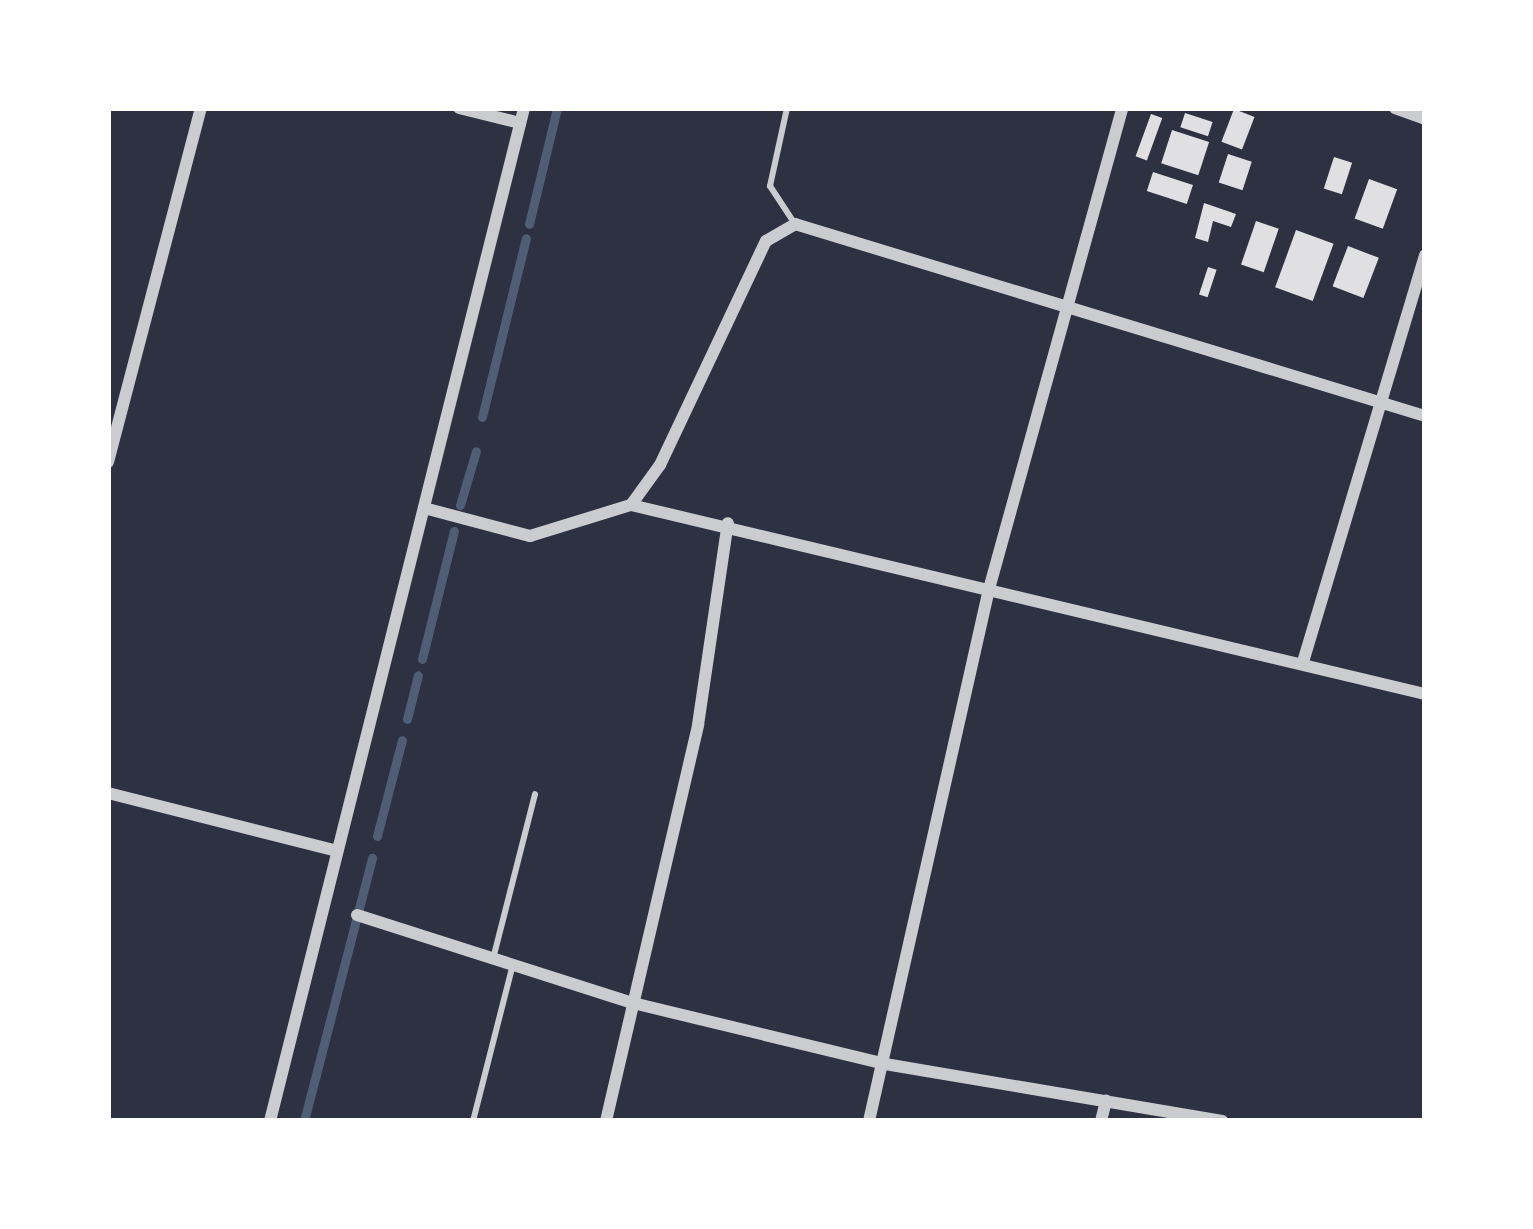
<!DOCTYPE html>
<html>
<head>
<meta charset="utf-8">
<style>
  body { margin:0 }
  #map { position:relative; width:1533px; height:1229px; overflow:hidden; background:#2d3142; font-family:Georgia,serif }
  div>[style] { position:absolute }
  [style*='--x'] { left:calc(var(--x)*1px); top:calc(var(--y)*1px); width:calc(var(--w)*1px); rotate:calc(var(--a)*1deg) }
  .stream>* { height:9px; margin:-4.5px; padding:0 4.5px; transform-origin:4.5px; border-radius:4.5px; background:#4f5d75 }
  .building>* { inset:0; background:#e0e0e3; transform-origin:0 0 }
  .service>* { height:6px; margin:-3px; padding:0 3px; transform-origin:3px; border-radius:3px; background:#caccd0 }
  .minor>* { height:12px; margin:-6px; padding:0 6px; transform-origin:6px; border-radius:6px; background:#caccd0 }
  span { translate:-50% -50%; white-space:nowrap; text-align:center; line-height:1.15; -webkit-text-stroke:9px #fff; paint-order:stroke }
  .frame { position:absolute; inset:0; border:111px solid #fff; pointer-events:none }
</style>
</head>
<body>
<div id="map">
  <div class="stream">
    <i style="--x:529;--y:224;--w:119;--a:-76.4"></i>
    <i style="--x:482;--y:417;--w:184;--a:-76.2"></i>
    <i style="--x:460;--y:505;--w:56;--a:-73.5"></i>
    <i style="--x:422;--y:659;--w:132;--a:-76"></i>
    <i style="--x:407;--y:719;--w:45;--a:-76"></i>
    <i style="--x:377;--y:836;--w:99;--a:-75.4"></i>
    <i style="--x:304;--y:1121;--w:272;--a:-75.5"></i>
  </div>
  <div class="building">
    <i style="left:1234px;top:109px;width:22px;height:35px;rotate:21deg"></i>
    <i style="left:1185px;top:113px;width:29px;height:15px;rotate:18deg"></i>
    <i style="left:1151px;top:114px;width:12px;height:45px;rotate:20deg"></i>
    <i style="left:1172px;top:130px;width:39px;height:35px;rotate:18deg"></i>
    <i style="left:1228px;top:154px;width:25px;height:30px;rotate:18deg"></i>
    <i style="left:1334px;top:157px;width:19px;height:33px;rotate:18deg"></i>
    <i style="left:1153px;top:172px;width:42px;height:20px;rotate:18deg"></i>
    <i style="left:1369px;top:179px;width:30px;height:42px;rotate:20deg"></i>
    <i style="clip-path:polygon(1204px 203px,1236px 214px,1231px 227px,1213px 221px,1208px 242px,1195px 238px)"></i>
    <i style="left:1256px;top:221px;width:24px;height:46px;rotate:19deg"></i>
    <i style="left:1296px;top:230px;width:40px;height:61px;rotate:20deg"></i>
    <i style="left:1348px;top:246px;width:33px;height:43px;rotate:21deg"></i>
    <i style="left:1208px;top:267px;width:9px;height:29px;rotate:18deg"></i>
  </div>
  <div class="service">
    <i style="--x:787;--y:108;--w:80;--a:102.3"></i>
    <i style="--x:770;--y:186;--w:42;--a:56.7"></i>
    <i style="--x:494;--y:955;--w:166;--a:-75.7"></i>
    <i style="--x:473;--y:1121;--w:158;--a:-75.7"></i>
  </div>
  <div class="minor">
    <i style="--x:459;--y:108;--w:63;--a:13.8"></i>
    <i style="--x:1395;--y:108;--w:32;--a:20"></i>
    <i style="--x:108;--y:462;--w:366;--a:-75.3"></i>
    <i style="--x:631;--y:505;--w:49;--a:-54.1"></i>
    <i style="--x:660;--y:465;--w:248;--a:-64.7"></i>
    <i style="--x:766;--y:241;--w:34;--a:-30"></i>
    <i style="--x:795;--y:224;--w:659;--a:16.95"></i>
    <i style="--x:424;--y:508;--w:110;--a:14.8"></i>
    <i style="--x:530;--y:536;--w:106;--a:-17.1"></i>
    <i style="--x:631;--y:505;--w:816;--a:13.39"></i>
    <i style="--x:1303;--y:662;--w:425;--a:-73.3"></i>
    <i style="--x:108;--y:793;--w:233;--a:14.2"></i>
    <i style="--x:357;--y:915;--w:290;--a:17.7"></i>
    <i style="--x:633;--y:1003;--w:259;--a:13.6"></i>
    <i style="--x:885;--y:1064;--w:342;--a:9.6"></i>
    <i style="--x:270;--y:1121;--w:1044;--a:-75.92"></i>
    <i style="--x:606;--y:1121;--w:407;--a:-76.9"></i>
    <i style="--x:698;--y:725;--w:204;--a:-81.6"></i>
    <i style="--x:869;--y:1121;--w:545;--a:-77.29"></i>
    <i style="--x:989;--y:589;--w:499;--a:-74.5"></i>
    <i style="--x:1101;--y:1121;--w:21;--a:-76"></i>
  </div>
  <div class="frame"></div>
</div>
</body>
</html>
